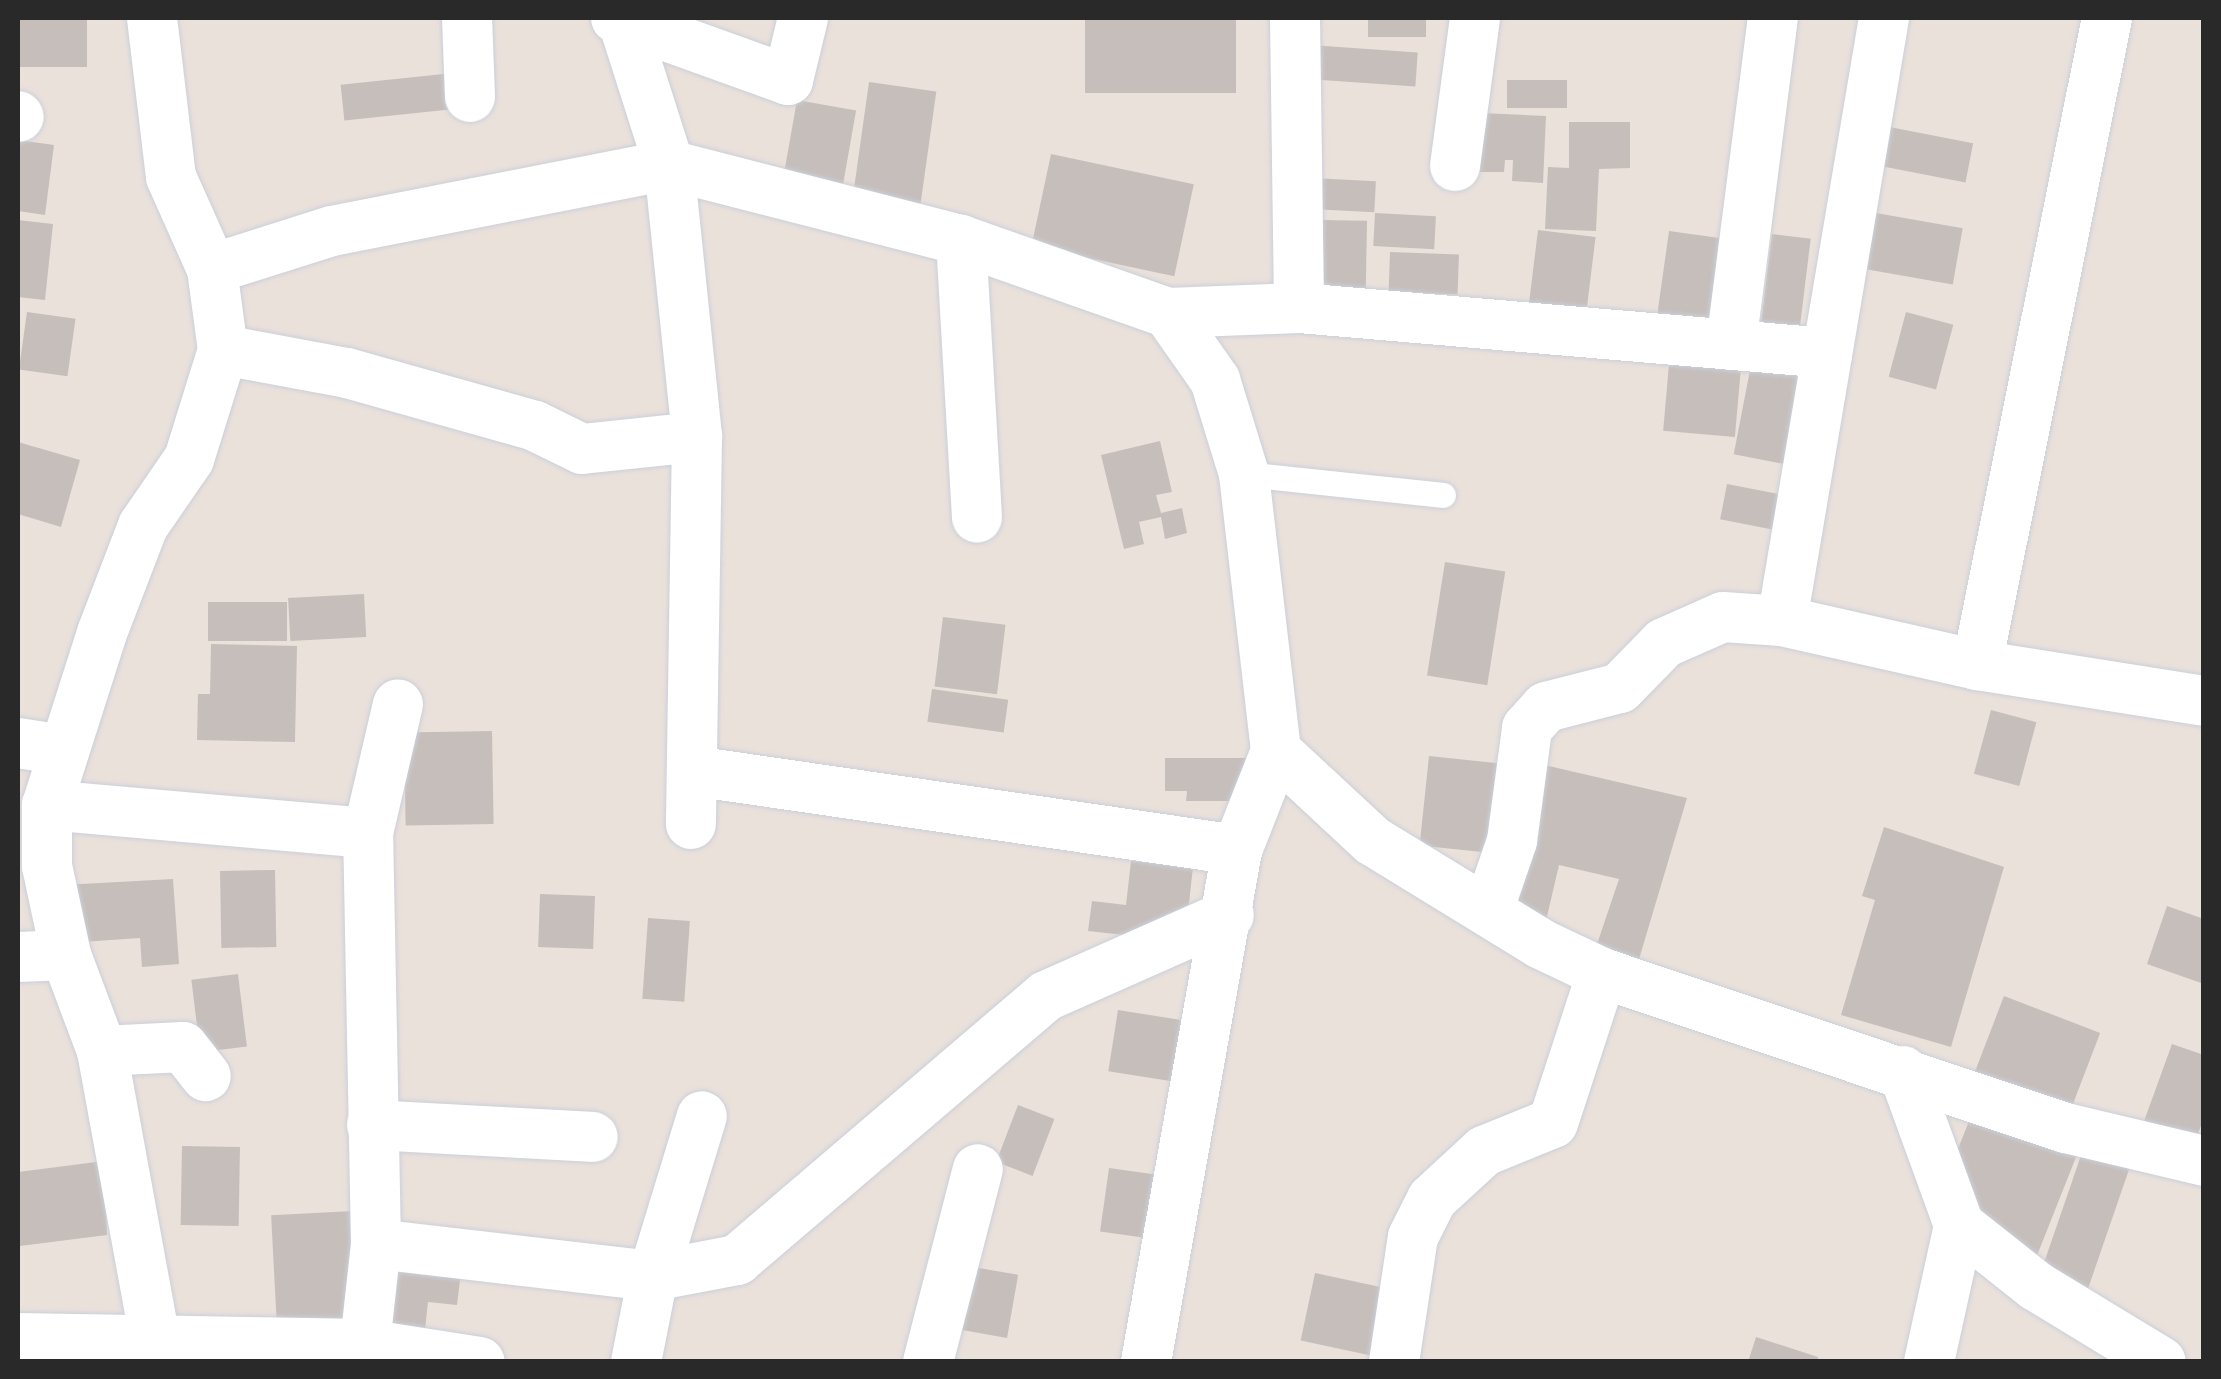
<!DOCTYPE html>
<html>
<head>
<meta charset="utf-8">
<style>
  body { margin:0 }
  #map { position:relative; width:2221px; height:1379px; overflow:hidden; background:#ebe1db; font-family:"Sofia Sans Condensed",sans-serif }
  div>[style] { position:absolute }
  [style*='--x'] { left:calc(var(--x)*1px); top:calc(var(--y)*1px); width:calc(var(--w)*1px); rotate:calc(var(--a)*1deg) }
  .building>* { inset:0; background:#c6bebb; transform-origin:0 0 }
  .roads { filter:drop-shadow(0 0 2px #cad0da) drop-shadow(0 0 2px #cad0da) }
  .lane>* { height:25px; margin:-12.5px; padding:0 12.5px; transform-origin:12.5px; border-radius:12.5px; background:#fff }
  .street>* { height:50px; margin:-25px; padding:0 25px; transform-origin:25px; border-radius:25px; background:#fff }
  span { translate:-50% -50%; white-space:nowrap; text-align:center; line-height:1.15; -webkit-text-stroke:8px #fff; paint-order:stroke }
  .frame { position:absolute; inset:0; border:20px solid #292929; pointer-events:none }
</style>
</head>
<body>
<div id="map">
  <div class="building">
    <i style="left:18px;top:18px;width:69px;height:49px"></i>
    <i style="left:1085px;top:18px;width:151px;height:75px"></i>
    <i style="left:1368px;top:18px;width:58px;height:19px"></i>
    <i style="left:1310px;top:45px;width:108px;height:34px;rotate:4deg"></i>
    <i style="left:453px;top:73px;width:36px;height:113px;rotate:84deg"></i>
    <i style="left:1507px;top:80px;width:60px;height:28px"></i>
    <i style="left:869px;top:82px;width:68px;height:128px;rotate:8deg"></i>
    <i style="left:797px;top:100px;width:60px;height:76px;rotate:10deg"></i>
    <i style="clip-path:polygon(1481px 113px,1546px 116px,1543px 183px,1512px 181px,1513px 160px,1505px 160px,1504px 172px,1478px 172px)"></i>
    <i style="clip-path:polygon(1569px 122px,1630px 122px,1630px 168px,1599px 169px,1596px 231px,1545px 229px,1548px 167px,1569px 168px)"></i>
    <i style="left:1874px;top:124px;width:101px;height:40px;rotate:11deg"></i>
    <i style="clip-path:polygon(18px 140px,54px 145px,45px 215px,18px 211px)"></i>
    <i style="left:1051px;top:154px;width:146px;height:94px;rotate:12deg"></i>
    <i style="left:1312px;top:178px;width:64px;height:31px;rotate:3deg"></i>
    <i style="left:1375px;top:213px;width:61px;height:33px;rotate:3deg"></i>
    <i style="left:1876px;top:213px;width:88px;height:57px;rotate:10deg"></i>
    <i style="clip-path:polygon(18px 220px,53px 224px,45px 300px,18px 297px)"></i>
    <i style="left:1320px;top:220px;width:47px;height:70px;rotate:1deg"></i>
    <i style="left:1538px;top:230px;width:58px;height:88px;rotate:7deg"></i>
    <i style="left:1669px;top:231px;width:60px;height:95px;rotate:8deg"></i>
    <i style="left:1772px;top:234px;width:39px;height:100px;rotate:7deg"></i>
    <i style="left:1390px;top:252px;width:69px;height:40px;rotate:2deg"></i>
    <i style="left:27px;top:312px;width:49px;height:58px;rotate:8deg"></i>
    <i style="left:1906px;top:312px;width:49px;height:67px;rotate:15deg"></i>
    <i style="left:1752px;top:360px;width:51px;height:96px;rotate:11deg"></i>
    <i style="left:1669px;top:364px;width:72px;height:67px;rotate:5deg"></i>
    <i style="clip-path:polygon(1160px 441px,1172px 492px,1156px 495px,1161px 513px,1182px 508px,1187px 533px,1165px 539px,1161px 517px,1139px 522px,1144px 544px,1124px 549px,1101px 455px)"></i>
    <i style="clip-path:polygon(18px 442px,80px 460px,61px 527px,18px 514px)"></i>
    <i style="left:1727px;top:484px;width:63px;height:36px;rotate:11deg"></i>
    <i style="left:1445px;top:562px;width:61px;height:115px;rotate:9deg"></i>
    <i style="left:364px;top:594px;width:43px;height:76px;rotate:87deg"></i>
    <i style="left:287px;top:602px;width:39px;height:79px;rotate:90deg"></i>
    <i style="left:943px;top:617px;width:63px;height:70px;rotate:7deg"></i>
    <i style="clip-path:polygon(211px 644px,297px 646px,295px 742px,197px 740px,198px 694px,210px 694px)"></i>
    <i style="left:932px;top:689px;width:77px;height:33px;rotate:8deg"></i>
    <i style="left:1991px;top:710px;width:47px;height:66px;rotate:15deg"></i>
    <i style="left:492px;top:731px;width:93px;height:88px;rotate:89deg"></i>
    <i style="left:1429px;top:756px;width:82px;height:90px;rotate:6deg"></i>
    <i style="clip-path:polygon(1165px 758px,1255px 758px,1255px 801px,1186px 801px,1187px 791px,1165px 791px)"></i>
    <i style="clip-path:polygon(1540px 764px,1687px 798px,1637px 966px,1594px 953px,1619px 879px,1559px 865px,1545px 925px,1505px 915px)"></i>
    <i style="clip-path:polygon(1884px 827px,2004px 867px,1951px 1047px,1841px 1015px,1875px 900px,1862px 896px)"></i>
    <i style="clip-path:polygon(1131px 861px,1193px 867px,1186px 931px,1160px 939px,1088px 931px,1092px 901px,1126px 905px)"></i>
    <i style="left:275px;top:870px;width:77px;height:55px;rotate:89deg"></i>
    <i style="clip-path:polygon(173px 879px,179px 964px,142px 967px,140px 938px,67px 943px,63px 885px)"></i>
    <i style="left:540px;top:894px;width:55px;height:53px;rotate:2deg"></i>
    <i style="clip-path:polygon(2167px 906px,2204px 919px,2204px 984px,2147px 964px)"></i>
    <i style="left:648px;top:918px;width:42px;height:81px;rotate:4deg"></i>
    <i style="left:238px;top:974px;width:73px;height:47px;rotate:83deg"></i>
    <i style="left:2004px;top:996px;width:103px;height:98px;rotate:21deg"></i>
    <i style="left:1118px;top:1010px;width:85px;height:62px;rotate:9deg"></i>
    <i style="clip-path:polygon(2172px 1044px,2204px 1055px,2204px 1118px,2190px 1154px,2139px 1135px)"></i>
    <i style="clip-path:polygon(1978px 1099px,2082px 1142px,2036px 1258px,1962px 1200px,1951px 1166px)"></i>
    <i style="left:1018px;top:1105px;width:39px;height:61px;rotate:21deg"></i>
    <i style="left:2087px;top:1138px;width:50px;height:142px;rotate:19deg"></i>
    <i style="left:182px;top:1146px;width:58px;height:79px;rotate:1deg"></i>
    <i style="clip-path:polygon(104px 1161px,107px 1235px,20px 1246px,18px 1172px)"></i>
    <i style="left:1109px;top:1168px;width:63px;height:64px;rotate:8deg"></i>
    <i style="left:353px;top:1211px;width:117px;height:82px;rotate:87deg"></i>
    <i style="clip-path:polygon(377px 1247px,463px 1256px,457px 1305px,428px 1302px,423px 1348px,367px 1342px)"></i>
    <i style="left:962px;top:1265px;width:57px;height:64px;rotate:10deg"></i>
    <i style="left:1315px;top:1273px;width:79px;height:69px;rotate:12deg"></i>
    <i style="clip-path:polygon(1756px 1337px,1818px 1357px,1817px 1362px,1748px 1362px)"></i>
  </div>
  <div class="roads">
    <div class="lane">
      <i style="--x:1244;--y:474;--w:200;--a:6"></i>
    </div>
    <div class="street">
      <i style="--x:152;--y:18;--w:160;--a:83.2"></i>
      <i style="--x:171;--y:177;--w:101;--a:66"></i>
      <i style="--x:212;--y:269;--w:82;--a:82.3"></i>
      <i style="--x:223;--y:350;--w:114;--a:107.3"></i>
      <i style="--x:189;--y:459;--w:81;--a:124.5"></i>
      <i style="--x:143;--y:526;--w:115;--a:111"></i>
      <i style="--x:102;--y:633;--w:181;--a:107.7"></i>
      <i style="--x:47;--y:805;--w:61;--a:90"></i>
      <i style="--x:47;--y:866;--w:91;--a:77.9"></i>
      <i style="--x:66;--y:955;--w:103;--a:69.4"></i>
      <i style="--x:102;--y:1051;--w:316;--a:79.6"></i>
      <i style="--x:467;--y:18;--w:79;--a:87.8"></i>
      <i style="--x:616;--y:18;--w:183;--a:19.8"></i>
      <i style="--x:788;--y:80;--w:64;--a:-76.4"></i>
      <i style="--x:1295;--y:18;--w:290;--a:89.2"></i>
      <i style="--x:623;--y:21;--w:151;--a:72.3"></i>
      <i style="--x:669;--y:165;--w:273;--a:84.1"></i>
      <i style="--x:697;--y:437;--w:387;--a:90.9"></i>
      <i style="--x:18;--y:116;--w:1;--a:45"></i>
      <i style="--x:1455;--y:166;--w:149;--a:-82.3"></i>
      <i style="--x:961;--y:240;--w:278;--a:86.7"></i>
      <i style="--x:212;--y:269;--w:126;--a:-17.6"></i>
      <i style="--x:332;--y:231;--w:343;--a:-11.1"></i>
      <i style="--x:669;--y:165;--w:301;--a:14.4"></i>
      <i style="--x:961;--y:240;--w:219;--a:19.4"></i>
      <i style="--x:1168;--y:313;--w:131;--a:-2.2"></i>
      <i style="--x:1299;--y:308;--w:530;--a:4.87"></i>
      <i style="--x:1731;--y:345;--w:330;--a:-82.7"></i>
      <i style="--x:223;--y:350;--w:126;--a:10.5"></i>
      <i style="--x:347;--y:373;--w:195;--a:15.7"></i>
      <i style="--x:535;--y:426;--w:52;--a:26.1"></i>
      <i style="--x:582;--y:449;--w:116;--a:-6"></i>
      <i style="--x:1782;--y:621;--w:612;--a:-80.4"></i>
      <i style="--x:1977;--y:665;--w:660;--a:-78.64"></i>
      <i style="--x:18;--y:743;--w:46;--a:8.8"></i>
      <i style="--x:1276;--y:751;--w:132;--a:42.9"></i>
      <i style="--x:1373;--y:841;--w:197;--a:31.5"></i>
      <i style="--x:1541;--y:944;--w:68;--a:25.4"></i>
      <i style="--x:1602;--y:973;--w:489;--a:18.5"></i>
      <i style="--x:2066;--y:1128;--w:142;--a:13.4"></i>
      <i style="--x:693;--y:771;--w:550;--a:8.26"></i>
      <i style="--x:47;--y:805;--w:322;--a:5"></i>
      <i style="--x:1488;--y:911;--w:74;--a:-71.1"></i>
      <i style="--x:1512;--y:841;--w:114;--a:-82.4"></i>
      <i style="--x:1527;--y:728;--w:28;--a:-48"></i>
      <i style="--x:1546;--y:707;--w:76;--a:-14.4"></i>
      <i style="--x:1620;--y:688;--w:63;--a:-45.6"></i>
      <i style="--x:1664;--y:643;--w:64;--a:-23.8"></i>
      <i style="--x:1723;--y:617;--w:59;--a:3.9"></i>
      <i style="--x:1782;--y:621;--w:200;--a:12.7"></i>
      <i style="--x:1977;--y:665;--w:230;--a:9"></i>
      <i style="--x:18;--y:957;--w:48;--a:-2.4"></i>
      <i style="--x:102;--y:1051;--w:81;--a:-2.8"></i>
      <i style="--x:183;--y:1047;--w:37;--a:52"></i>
      <i style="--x:1903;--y:1071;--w:164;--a:70"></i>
      <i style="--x:1959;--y:1225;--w:98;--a:38.4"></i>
      <i style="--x:2036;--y:1286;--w:146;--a:31.3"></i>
      <i style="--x:372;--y:1125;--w:221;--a:3.1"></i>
      <i style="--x:376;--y:1244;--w:279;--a:6.6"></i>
      <i style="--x:653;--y:1276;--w:86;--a:-10.8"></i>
      <i style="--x:737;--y:1260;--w:406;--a:-40.5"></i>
      <i style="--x:1046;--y:996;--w:200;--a:-23.9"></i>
      <i style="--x:18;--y:1338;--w:346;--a:1"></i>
      <i style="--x:364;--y:1344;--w:117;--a:8.8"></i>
      <i style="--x:363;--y:1362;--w:119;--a:-83.7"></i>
      <i style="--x:376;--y:1244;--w:411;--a:-91.1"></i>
      <i style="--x:368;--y:833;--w:132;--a:-76.9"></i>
      <i style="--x:636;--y:1362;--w:88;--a:-78.8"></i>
      <i style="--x:653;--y:1276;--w:167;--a:-73"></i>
      <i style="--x:928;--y:1362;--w:199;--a:-75.5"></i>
      <i style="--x:1146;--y:1362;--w:520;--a:-79.92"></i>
      <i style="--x:1237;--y:850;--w:106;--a:-68.5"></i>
      <i style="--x:1276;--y:751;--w:279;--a:-96.6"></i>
      <i style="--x:1244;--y:474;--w:98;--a:-107.1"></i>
      <i style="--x:1215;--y:380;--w:82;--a:-125"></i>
      <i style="--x:1394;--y:1362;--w:126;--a:-81.4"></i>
      <i style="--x:1413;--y:1237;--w:42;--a:-63.4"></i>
      <i style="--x:1432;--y:1199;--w:71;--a:-42.7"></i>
      <i style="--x:1484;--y:1151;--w:74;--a:-22.1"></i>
      <i style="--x:1553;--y:1123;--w:158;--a:-71.9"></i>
      <i style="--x:1929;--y:1362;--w:140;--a:-77.6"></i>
    </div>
  </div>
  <div class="frame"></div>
</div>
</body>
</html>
